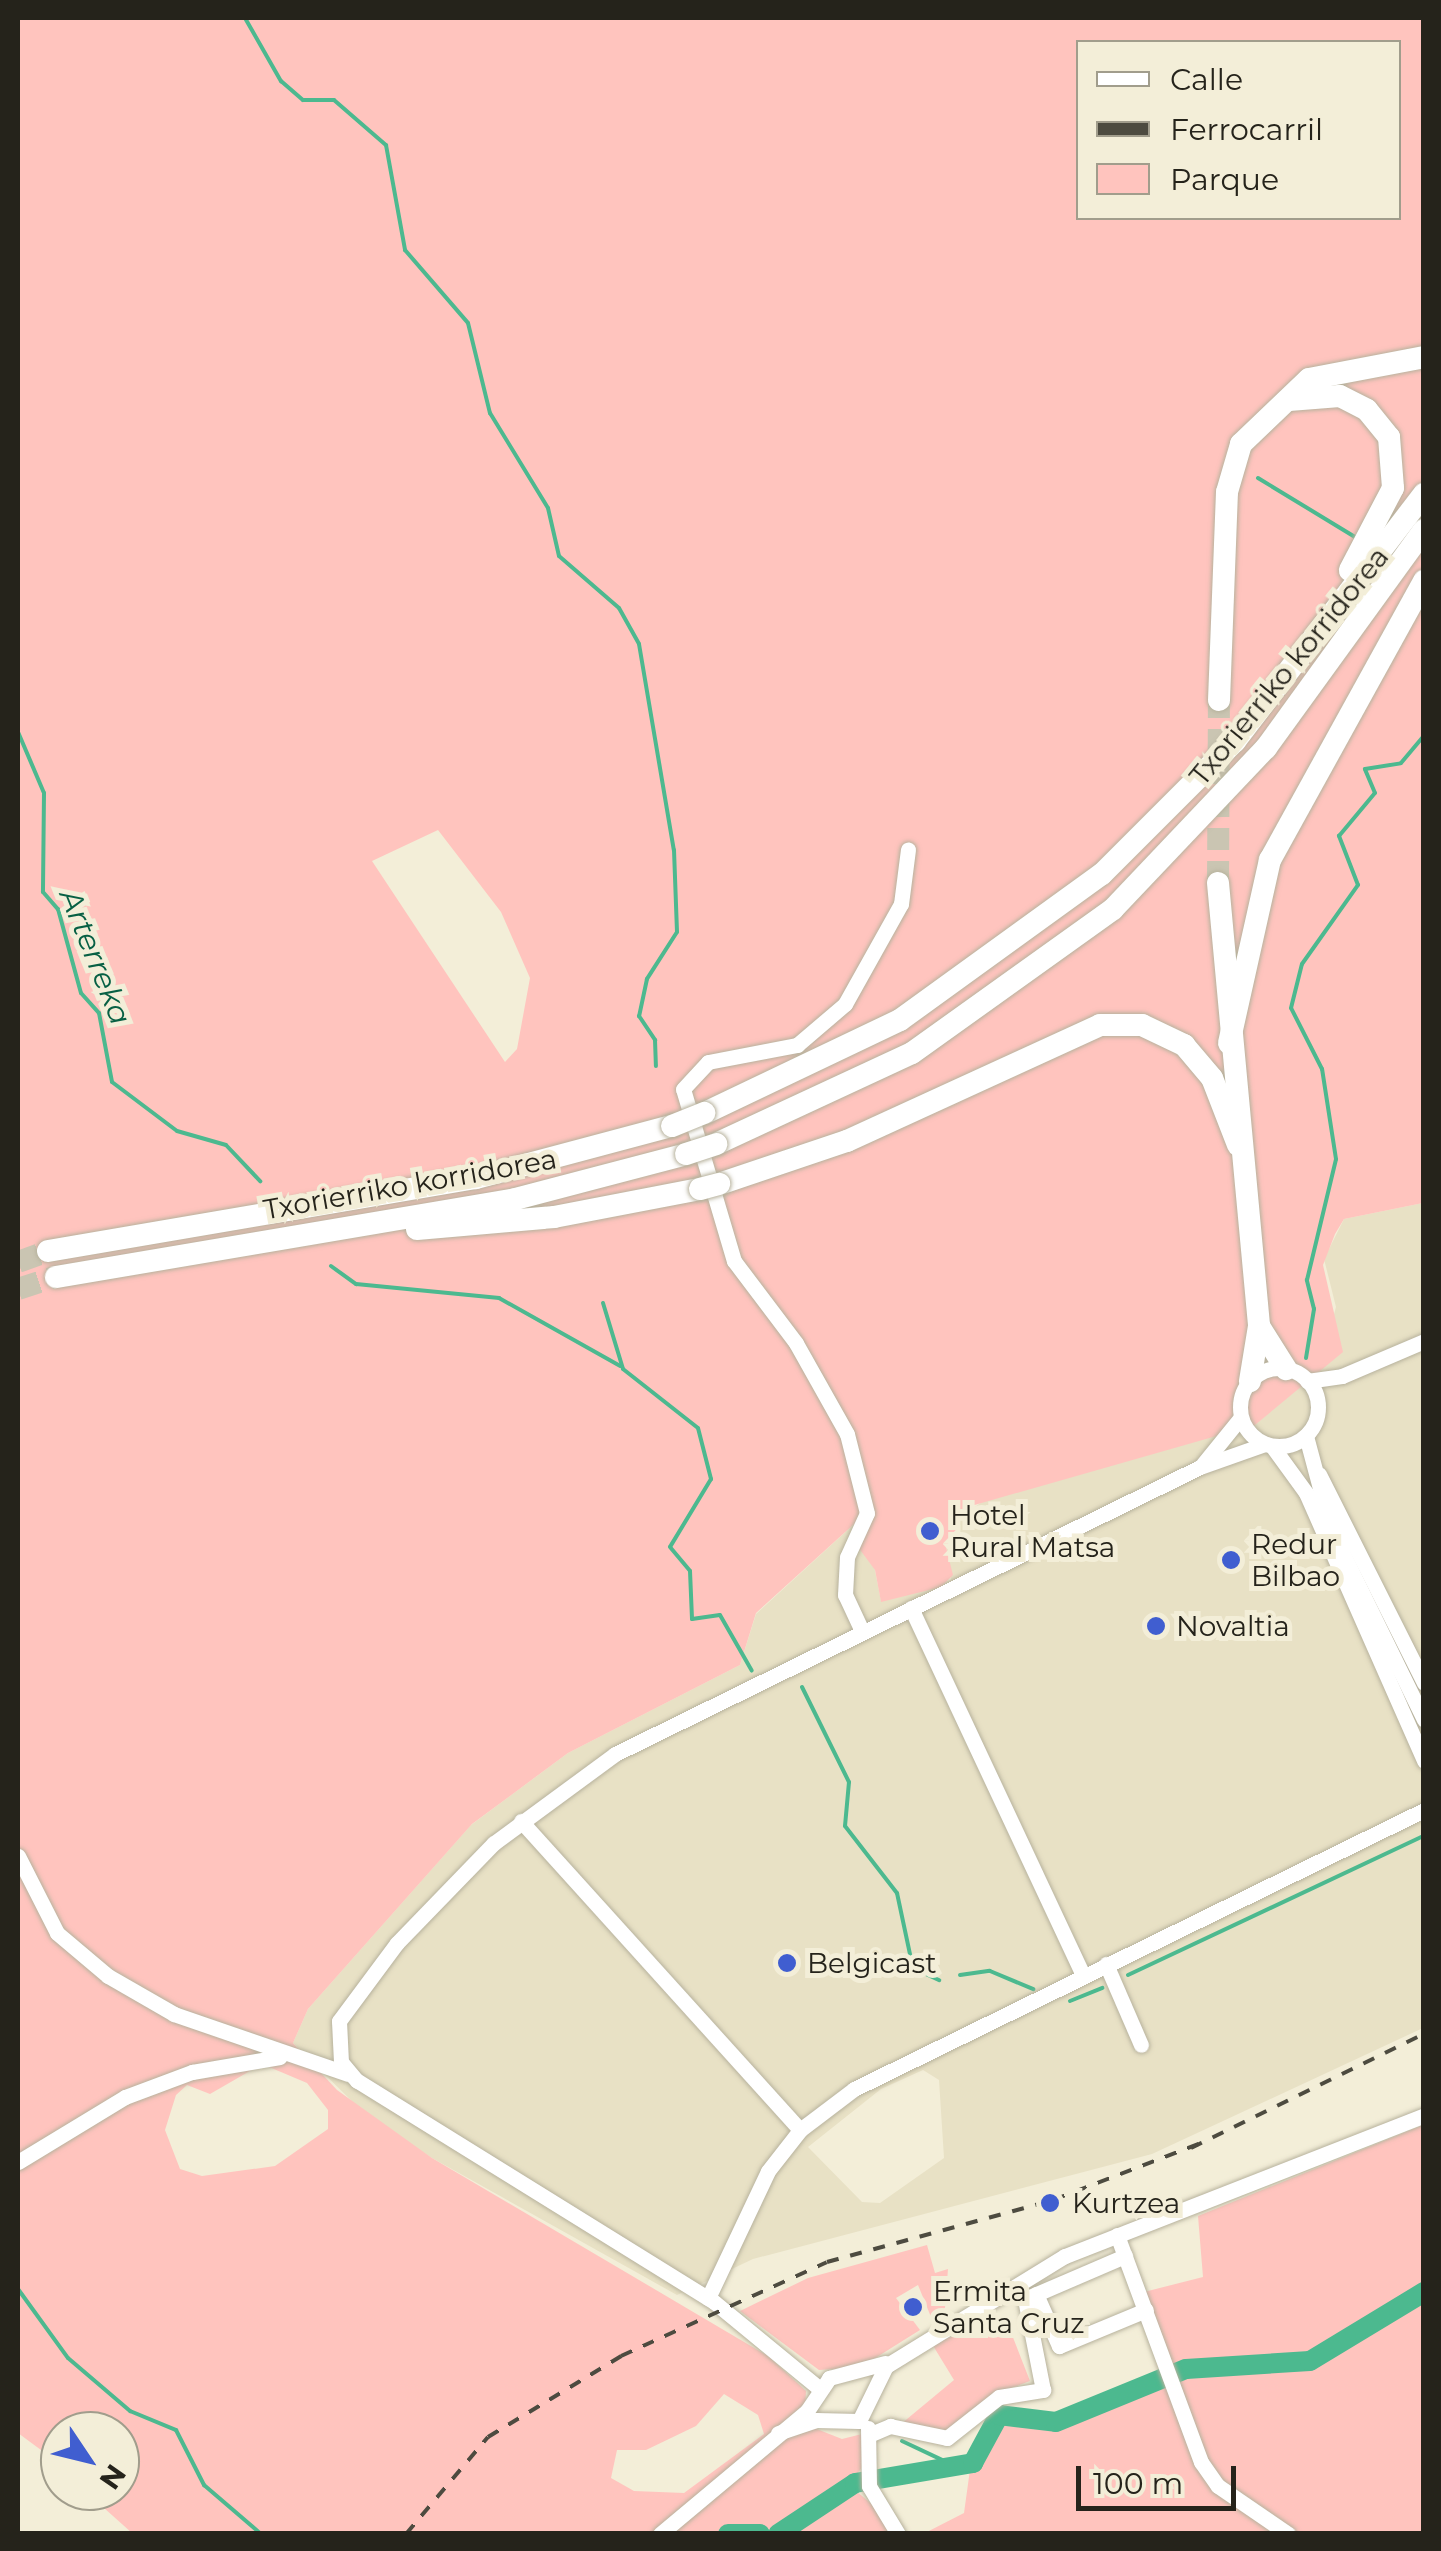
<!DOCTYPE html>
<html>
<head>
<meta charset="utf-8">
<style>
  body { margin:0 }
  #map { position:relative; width:1441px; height:2551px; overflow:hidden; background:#f3eed8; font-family:Montserrat,sans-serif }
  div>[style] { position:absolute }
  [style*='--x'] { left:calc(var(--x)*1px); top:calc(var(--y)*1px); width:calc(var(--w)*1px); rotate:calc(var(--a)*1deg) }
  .built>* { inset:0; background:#e8e1c5 }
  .green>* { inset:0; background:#ffc4be }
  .stream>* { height:4px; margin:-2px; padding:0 2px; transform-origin:2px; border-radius:2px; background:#4cb98f }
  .river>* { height:20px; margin:-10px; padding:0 10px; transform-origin:10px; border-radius:10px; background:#4cb98f }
  .highway-tunnel>* { height:22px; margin-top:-11px; transform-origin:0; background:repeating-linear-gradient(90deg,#cac5b2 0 22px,transparent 0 33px) }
  .roads { filter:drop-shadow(0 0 2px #b7b29d) drop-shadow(0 0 2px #b7b29d) }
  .minor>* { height:15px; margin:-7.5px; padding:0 7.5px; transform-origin:7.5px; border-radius:7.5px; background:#fff }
  .minor>.ring { margin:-7.5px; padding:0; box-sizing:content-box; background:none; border:15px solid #fff; border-radius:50% }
  .highway>* { height:22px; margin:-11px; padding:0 11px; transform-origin:11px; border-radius:11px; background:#fff }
  .rail>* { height:4px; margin-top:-2px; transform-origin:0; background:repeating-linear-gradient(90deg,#4d4b40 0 12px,transparent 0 24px) }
  .bridges { filter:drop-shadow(0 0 2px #b7b29d) drop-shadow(0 0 2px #b7b29d) }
  .highway-bridge>* { height:22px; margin:-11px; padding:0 11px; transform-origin:11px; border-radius:11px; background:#fff }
  .dots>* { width:28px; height:28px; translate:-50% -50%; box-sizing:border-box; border:5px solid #f3eed8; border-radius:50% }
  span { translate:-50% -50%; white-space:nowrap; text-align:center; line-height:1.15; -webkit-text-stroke:10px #f3eed8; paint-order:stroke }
  .street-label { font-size:28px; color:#25231b }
  .poi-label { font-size:28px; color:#25231b }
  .left { translate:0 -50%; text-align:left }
  .water-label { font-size:30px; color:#076044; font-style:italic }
  .frame { position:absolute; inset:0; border:20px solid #25231b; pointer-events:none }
  .legend { position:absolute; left:1076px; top:40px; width:325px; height:180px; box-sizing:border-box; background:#f3eed8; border:2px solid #a19d8c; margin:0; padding:12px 18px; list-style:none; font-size:30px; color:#25231b }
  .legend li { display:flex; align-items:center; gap:20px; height:50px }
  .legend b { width:50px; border:2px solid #a19d8c }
  .north { position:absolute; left:40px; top:2411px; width:100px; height:100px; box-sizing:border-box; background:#f3eed8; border:2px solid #a19d8c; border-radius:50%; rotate:125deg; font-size:28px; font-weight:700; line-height:40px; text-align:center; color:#25231b }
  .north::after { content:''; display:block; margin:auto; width:35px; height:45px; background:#405ed0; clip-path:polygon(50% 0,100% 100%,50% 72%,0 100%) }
  .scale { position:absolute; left:1076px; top:2466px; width:160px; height:45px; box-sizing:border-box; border:5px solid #25231b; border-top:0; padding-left:12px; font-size:30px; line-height:35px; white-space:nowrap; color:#25231b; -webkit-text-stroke:8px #f3eed8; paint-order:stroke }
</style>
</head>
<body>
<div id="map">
  <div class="built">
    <i style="clip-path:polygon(evenodd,1423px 1203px,1423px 2028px,1152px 2154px,753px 2259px,677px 2295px,432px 2158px,365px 2114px,293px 2043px,308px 2009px,471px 1825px,568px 1753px,740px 1665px,756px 1614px,864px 1515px,881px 1601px,951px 1580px,946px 1546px,960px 1532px,955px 1521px,989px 1497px,1255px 1425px,1319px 1368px,1336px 1307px,1324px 1259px,1344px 1219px,1423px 1203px,923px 2070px,939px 2080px,944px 2158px,880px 2203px,862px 2202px,808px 2147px,881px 2089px,923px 2070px)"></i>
  </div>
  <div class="green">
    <i style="clip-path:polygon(evenodd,18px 18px,1423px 18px,1423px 1203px,1344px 1219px,1335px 1234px,1323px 1265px,1343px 1352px,1255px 1425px,971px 1506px,956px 1520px,960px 1532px,946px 1547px,953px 1575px,941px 1587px,881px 1602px,875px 1570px,855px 1543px,864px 1515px,756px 1613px,740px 1665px,568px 1753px,472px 1824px,308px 2009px,293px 2043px,337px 2090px,432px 2158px,768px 2356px,806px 2391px,804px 2424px,842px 2439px,862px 2434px,868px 2459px,849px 2485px,906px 2533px,132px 2533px,85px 2491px,120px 2491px,120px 2431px,60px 2431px,60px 2464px,18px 2433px,18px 18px,1078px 42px,1398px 42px,1398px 218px,1078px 218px,1078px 42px,18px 18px,438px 830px,501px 912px,530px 978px,517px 1049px,505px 1062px,372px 861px,438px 830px,18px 18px,262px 2064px,307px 2083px,328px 2110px,328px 2129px,275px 2166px,202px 2176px,180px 2169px,165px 2130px,176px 2095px,187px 2085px,210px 2094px,262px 2064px,18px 18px,724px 2394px,758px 2415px,764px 2434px,684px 2493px,634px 2491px,611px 2478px,617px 2450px,646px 2450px,696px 2426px,724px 2394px)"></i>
    <i style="clip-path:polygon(1423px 2125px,1423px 2533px,923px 2534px,964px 2513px,973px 2448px,994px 2421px,1027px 2411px,1076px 2418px,1170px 2375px,1144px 2292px,1203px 2277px,1198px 2216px)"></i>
    <i style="clip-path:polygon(927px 2245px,935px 2273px,948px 2269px,945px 2308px,931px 2317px,918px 2285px,896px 2298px,920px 2330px,861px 2367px,819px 2370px,740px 2311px,808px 2278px)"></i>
    <i style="clip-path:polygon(1005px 2317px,1030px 2381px,993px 2395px,953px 2431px,901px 2424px,954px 2380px,932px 2344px)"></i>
  </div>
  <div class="stream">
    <i style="--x:245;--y:18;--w:73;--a:60.3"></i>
    <i style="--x:281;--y:81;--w:29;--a:41"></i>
    <i style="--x:303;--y:100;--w:31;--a:0"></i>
    <i style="--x:334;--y:100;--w:69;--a:40.9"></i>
    <i style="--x:386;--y:145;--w:107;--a:79.7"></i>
    <i style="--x:405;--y:250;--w:96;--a:49.2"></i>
    <i style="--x:468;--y:323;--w:93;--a:76.3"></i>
    <i style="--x:490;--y:413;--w:111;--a:58.6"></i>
    <i style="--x:548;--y:508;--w:49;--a:77.1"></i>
    <i style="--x:559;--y:556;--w:79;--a:40.9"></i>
    <i style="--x:619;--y:608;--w:41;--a:60.9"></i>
    <i style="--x:639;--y:644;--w:209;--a:80.4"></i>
    <i style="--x:674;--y:850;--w:82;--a:87.9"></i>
    <i style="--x:677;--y:932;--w:56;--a:122.6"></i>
    <i style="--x:647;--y:979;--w:38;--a:102"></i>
    <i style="--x:639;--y:1016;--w:29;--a:56"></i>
    <i style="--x:655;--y:1040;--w:26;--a:88"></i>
    <i style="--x:1258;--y:478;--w:114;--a:31.3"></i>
    <i style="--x:18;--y:732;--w:66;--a:66.9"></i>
    <i style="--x:44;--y:793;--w:99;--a:90.6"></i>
    <i style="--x:43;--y:892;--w:23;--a:49"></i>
    <i style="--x:58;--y:909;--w:87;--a:74.7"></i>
    <i style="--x:81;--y:993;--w:27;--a:48"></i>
    <i style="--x:99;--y:1013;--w:70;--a:79.3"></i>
    <i style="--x:112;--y:1082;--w:81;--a:37"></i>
    <i style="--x:177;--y:1131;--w:51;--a:15.9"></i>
    <i style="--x:226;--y:1145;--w:50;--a:46.6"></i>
    <i style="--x:331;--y:1266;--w:31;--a:36"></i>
    <i style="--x:356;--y:1284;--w:144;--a:5.6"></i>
    <i style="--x:499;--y:1298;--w:139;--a:29.3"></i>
    <i style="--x:603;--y:1303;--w:69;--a:73.1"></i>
    <i style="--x:623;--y:1369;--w:95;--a:38.2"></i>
    <i style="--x:698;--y:1428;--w:53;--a:75.7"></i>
    <i style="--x:711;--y:1479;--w:79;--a:121.1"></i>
    <i style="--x:670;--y:1547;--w:31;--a:50"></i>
    <i style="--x:690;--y:1571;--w:48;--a:87.6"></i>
    <i style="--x:692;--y:1619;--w:28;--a:-8"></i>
    <i style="--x:720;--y:1615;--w:64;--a:60.3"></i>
    <i style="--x:1306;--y:1358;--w:50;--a:-80.7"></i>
    <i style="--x:1314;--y:1309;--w:30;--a:-104"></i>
    <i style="--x:1307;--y:1280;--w:124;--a:-76.5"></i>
    <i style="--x:1336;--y:1159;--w:91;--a:-98.8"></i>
    <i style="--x:1322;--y:1069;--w:68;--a:-116.9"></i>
    <i style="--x:1291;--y:1008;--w:45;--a:-76"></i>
    <i style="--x:1302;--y:964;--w:97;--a:-54.7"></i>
    <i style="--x:1358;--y:885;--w:53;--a:-111.2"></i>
    <i style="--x:1339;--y:836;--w:56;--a:-50.1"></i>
    <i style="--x:1375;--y:793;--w:26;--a:-113"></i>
    <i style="--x:1365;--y:769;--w:36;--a:-9"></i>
    <i style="--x:1401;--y:763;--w:35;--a:-50"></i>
    <i style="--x:802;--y:1687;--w:106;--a:63.7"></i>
    <i style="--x:849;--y:1782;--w:44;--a:95.2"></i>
    <i style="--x:845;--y:1826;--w:85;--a:52.2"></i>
    <i style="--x:897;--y:1893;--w:77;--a:78"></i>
    <i style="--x:913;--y:1968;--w:29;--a:25"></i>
    <i style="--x:960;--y:1975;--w:30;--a:-8"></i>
    <i style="--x:990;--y:1971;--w:47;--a:22.7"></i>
    <i style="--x:1128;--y:1975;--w:327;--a:-25.2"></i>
    <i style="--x:1070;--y:2001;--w:35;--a:-22"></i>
    <i style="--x:18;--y:2289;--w:85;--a:54.1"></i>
    <i style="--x:68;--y:2358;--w:82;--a:40.5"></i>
    <i style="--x:130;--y:2411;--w:50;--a:22.4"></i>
    <i style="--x:176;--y:2430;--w:62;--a:63"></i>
    <i style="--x:204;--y:2485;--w:75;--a:40.7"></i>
    <i style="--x:902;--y:2441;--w:63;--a:25.3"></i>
  </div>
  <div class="river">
    <i style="--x:728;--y:2534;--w:32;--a:0"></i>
    <i style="--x:778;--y:2534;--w:92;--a:-33.5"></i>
    <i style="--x:855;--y:2483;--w:120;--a:-9.6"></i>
    <i style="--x:973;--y:2463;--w:55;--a:-61.6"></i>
    <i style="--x:999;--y:2415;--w:57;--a:7"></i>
    <i style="--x:1056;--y:2422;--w:140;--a:-22.2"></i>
    <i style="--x:1186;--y:2369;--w:124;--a:-3.7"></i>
    <i style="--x:1310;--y:2361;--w:133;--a:-31.2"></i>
  </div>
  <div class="highway-tunnel">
    <i style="--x:1218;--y:883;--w:183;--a:-89.7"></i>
    <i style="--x:18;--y:1262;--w:32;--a:-20"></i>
    <i style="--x:18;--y:1289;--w:40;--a:-18"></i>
  </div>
  <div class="roads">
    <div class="minor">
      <i class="ring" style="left:1240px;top:1368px;width:63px;height:63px"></i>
      <i style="--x:1307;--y:1381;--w:35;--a:-8"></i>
      <i style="--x:1342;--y:1376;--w:89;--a:-23.1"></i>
      <i style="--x:1306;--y:1436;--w:96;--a:75"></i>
      <i style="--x:1331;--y:1529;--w:212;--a:64"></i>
      <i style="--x:1272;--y:1446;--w:68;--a:54"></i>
      <i style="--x:1203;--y:1464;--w:60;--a:-51"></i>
      <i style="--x:1319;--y:1474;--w:234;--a:63.3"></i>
      <i style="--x:1306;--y:1493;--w:293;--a:66.2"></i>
      <i style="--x:911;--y:1608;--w:405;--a:64.9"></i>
      <i style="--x:862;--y:1631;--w:40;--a:-115"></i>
      <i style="--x:845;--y:1595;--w:38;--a:-87"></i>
      <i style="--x:847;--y:1557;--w:48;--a:-65.6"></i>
      <i style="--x:867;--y:1513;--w:81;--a:-104.2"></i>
      <i style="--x:847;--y:1434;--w:104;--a:-119.3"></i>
      <i style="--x:796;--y:1343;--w:103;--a:-127.1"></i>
      <i style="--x:734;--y:1261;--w:179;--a:-106.5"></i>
      <i style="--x:683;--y:1089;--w:37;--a:-47"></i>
      <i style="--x:708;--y:1062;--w:91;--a:-10.8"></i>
      <i style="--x:797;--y:1045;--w:63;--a:-40.5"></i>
      <i style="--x:845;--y:1004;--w:115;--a:-60.8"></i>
      <i style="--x:901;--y:904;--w:55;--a:-82.7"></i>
      <i style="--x:521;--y:1821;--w:416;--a:47.9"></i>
      <i style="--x:18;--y:1856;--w:86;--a:63.1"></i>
      <i style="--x:57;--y:1933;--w:67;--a:40.1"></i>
      <i style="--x:108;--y:1976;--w:76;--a:29.9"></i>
      <i style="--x:174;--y:2014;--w:184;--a:19"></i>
      <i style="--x:1106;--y:1964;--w:88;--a:66.6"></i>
      <i style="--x:18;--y:2162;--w:125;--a:-31.3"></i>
      <i style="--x:125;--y:2097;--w:72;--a:-20.5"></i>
      <i style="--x:192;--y:2072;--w:89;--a:-9.7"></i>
      <i style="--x:1117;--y:2235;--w:242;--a:69.7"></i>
      <i style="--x:1201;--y:2462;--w:29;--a:55"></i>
      <i style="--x:1218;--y:2486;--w:85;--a:34.4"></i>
      <i style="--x:1036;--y:2294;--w:57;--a:66.1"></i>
      <i style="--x:1059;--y:2346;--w:94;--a:-22.5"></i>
      <i style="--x:708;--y:2298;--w:140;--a:-64.7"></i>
      <i style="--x:768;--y:2171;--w:52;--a:-52"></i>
      <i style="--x:800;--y:2130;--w:68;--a:-37.2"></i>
      <i style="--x:854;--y:2089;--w:635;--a:-26.08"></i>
      <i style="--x:820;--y:2389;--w:137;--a:-140.6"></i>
      <i style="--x:714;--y:2302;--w:420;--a:-148.2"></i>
      <i style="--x:357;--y:2081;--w:25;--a:-130"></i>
      <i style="--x:341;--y:2062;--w:41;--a:-92.8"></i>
      <i style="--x:339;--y:2021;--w:97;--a:-53.4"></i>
      <i style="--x:397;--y:1943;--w:139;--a:-45.9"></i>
      <i style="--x:494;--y:1843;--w:150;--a:-36.3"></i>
      <i style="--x:615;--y:1754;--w:652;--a:-26.13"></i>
      <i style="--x:1200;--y:1467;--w:69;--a:-19.5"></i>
      <i style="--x:868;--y:2428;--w:58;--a:89"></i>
      <i style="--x:869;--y:2486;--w:56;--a:58.9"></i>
      <i style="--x:778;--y:2433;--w:40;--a:-18.9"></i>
      <i style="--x:816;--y:2420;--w:43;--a:1.3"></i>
      <i style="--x:859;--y:2421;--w:61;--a:-63.9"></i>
      <i style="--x:886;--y:2366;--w:210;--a:-31.6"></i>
      <i style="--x:1065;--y:2256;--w:386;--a:-21.4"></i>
      <i style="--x:871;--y:2434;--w:21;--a:-23"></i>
      <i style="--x:890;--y:2426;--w:58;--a:11.9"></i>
      <i style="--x:947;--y:2438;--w:66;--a:-38.3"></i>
      <i style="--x:999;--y:2397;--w:45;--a:-9"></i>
      <i style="--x:1043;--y:2390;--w:93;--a:-101.2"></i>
      <i style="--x:1025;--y:2299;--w:109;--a:-23.3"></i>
      <i style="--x:660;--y:2534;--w:192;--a:-39.9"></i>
      <i style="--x:807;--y:2411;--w:40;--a:-56"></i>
      <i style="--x:829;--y:2378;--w:58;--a:-15"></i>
    </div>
    <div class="highway">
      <i style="--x:1289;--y:400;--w:51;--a:-4.5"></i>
      <i style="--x:1340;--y:396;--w:30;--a:27"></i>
      <i style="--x:1367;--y:410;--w:35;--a:51"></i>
      <i style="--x:1389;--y:437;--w:51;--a:85.5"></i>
      <i style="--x:1393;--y:488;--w:93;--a:117.7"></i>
      <i style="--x:1219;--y:700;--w:208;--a:-87.8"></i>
      <i style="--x:1227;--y:492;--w:50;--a:-73.7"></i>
      <i style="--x:1241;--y:444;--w:94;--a:-43.7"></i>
      <i style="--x:1309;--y:379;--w:117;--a:-10.8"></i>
      <i style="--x:1218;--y:883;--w:445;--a:84.7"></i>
      <i style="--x:1259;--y:1326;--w:56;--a:99.3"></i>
      <i style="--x:1229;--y:1043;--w:188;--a:-77.4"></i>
      <i style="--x:1270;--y:860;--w:319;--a:-61.1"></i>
      <i style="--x:705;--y:1113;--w:216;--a:-25.5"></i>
      <i style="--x:900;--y:1020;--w:249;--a:-35.9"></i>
      <i style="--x:1102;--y:874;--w:188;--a:-45"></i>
      <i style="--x:1235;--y:741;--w:311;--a:-52.6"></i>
      <i style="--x:716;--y:1144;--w:216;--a:-24.9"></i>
      <i style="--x:912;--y:1053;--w:247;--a:-35.6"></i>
      <i style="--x:1113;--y:909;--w:222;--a:-46.5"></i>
      <i style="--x:1266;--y:748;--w:269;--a:-54.1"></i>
      <i style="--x:719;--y:1184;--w:135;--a:-18.6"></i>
      <i style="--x:847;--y:1141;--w:278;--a:-24.6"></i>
      <i style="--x:1100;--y:1025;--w:42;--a:0"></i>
      <i style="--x:1142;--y:1025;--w:47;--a:25.5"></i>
      <i style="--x:1184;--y:1045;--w:43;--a:49.7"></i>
      <i style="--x:1212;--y:1078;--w:72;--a:68.8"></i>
      <i style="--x:417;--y:1229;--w:138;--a:-5"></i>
      <i style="--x:554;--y:1217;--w:149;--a:-10.9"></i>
      <i style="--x:48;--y:1251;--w:434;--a:-9.7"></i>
      <i style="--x:476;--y:1178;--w:203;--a:-14.9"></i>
      <i style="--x:56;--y:1277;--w:466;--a:-9.6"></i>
      <i style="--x:515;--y:1199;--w:177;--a:-14.7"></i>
      <i style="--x:1259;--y:1326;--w:51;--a:57.9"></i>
    </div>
  </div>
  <div class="rail">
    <i style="--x:1191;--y:2148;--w:259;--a:-26.1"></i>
    <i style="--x:406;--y:2534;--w:127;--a:-49.8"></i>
    <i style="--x:488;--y:2437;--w:156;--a:-31.3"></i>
    <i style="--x:621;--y:2356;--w:226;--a:-24.5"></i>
    <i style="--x:827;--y:2262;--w:234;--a:-15.3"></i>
    <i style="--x:1053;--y:2200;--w:159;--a:-21.1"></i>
  </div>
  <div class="bridges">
    <div class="highway-bridge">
      <i style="--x:672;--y:1126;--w:35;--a:-22"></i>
      <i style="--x:686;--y:1154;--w:32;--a:-18"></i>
      <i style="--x:700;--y:1189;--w:20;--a:-15"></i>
    </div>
  </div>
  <div class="dots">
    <i style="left:930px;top:1531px;background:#405ed0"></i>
    <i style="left:1231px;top:1560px;background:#405ed0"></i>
    <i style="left:1156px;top:1626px;background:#405ed0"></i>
    <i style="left:787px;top:1963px;background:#405ed0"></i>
    <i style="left:1050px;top:2203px;background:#405ed0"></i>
    <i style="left:913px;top:2307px;background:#405ed0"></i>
  </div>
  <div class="street-label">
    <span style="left:1289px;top:666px;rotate:-51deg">Txorierriko korridorea</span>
    <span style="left:410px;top:1184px;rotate:-10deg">Txorierriko korridorea</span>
  </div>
  <div class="poi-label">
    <span class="left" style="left:950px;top:1531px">Hotel<br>Rural Matsa</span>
    <span class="left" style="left:1251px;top:1560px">Redur<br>Bilbao</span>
    <span class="left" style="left:1176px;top:1626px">Novaltia</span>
    <span class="left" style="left:807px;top:1963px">Belgicast</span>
    <span class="left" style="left:1072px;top:2203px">Kurtzea</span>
    <span class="left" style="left:933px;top:2307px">Ermita<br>Santa Cruz</span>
  </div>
  <div class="water-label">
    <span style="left:95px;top:957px;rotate:68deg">Arterreka</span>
  </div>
  <div class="frame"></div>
  <ul class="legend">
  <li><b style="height:12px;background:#fff"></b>Calle</li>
  <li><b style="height:12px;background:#4d4b40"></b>Ferrocarril</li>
  <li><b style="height:28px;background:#ffc4be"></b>Parque</li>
  </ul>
  <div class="north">N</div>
  <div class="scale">100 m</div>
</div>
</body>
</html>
